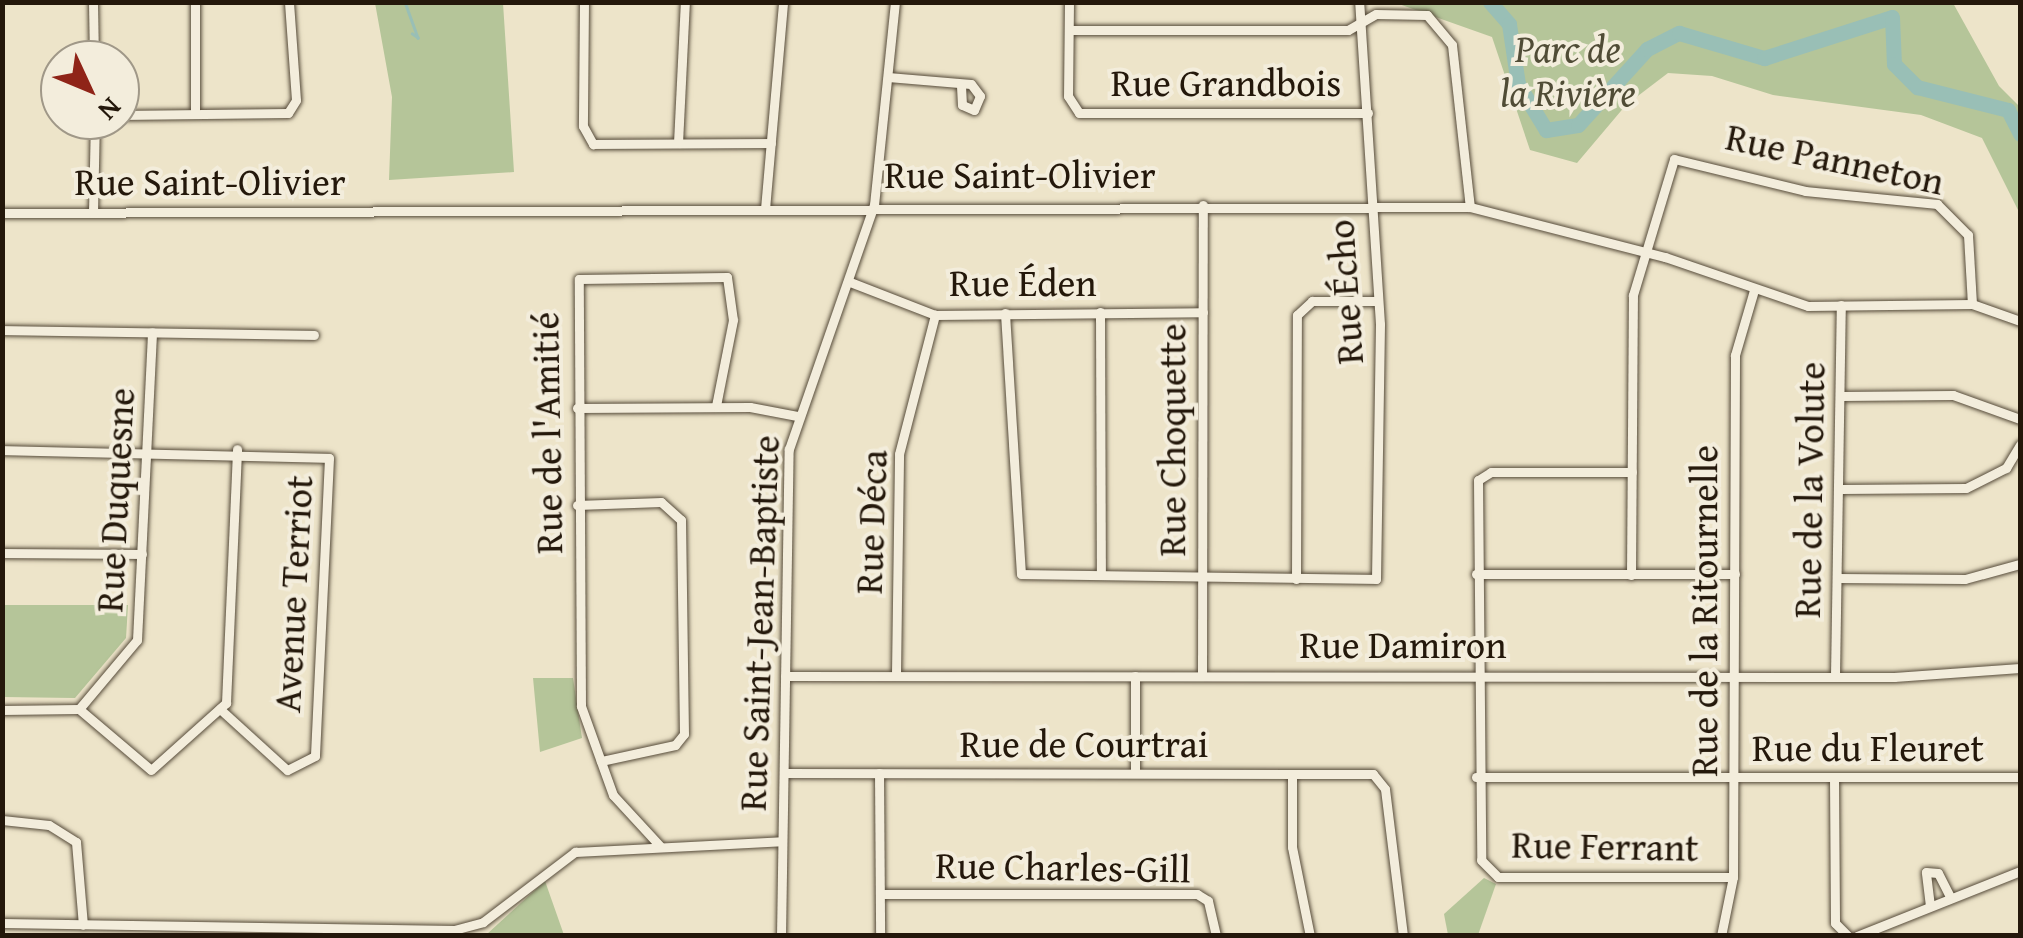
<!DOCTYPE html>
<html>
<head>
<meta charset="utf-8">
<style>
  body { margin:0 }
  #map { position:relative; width:2023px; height:938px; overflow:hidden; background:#ede4c9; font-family:"Gentium Book Plus",serif }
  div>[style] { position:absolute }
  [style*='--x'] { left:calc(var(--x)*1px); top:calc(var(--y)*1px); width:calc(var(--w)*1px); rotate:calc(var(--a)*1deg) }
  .green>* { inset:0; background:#b5c599 }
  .stream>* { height:2.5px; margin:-1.25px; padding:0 1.25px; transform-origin:1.25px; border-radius:1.25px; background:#99bfb6 }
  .river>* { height:15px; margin:-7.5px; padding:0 7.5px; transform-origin:7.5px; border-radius:7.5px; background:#99bfb6 }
  .roads { filter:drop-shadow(0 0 2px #564b3a) drop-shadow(0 0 2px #564b3a) }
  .minor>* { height:9px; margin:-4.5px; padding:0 4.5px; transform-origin:4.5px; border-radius:4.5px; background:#f3eddc }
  span { translate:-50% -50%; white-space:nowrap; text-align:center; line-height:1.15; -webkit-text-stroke:8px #f3eddc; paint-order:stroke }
  .park-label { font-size:38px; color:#504c36; font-style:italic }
  .street-label { font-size:38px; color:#24180b }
  .frame { position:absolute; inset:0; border:5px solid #24180b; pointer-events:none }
  .north { position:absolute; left:40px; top:40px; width:100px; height:100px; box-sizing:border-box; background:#f3eddc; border:2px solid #a09888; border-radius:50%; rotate:134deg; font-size:28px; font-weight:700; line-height:40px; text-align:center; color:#24180b }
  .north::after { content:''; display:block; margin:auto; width:35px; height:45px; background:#8f2418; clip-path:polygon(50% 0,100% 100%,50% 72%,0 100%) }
</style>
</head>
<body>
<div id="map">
  <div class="green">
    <i style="clip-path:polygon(375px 3px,503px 3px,514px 172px,389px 180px,392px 97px)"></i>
    <i style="clip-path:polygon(1396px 3px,1953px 3px,1999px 86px,2020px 107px,2020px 214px,1982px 138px,1921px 115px,1773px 95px,1712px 76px,1668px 73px,1626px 105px,1577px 163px,1530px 150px,1492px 37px)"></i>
    <i style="clip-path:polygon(3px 605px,128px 605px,126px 638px,75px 698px,3px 697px)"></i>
    <i style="clip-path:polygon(533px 678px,573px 678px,582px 738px,540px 752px)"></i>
    <i style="clip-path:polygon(1484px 878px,1496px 884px,1478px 935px,1448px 935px,1444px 914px)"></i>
    <i style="clip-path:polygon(545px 881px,564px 935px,481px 935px,487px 934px)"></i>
  </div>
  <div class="stream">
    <i style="--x:405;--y:2;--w:38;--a:70"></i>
    <i style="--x:418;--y:38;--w:7;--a:-146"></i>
  </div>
  <div class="river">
    <i style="--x:1490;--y:2;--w:29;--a:49"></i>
    <i style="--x:1509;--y:24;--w:61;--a:81.5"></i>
    <i style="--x:1518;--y:84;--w:54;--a:58.7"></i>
    <i style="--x:1546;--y:130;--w:32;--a:-9"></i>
    <i style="--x:1578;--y:125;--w:103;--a:-47.8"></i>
    <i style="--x:1647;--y:49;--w:36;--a:-27"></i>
    <i style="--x:1679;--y:33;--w:89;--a:16.4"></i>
    <i style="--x:1764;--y:58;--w:134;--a:-17.8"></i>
    <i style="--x:1892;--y:17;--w:47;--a:87.6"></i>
    <i style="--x:1894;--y:64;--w:33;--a:45"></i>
    <i style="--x:1917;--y:87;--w:94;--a:14.2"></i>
    <i style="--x:2008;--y:110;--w:27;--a:63"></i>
  </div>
  <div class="roads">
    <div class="minor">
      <i style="--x:93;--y:2;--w:58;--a:89"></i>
      <i style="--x:195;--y:2;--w:112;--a:90"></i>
      <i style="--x:584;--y:2;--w:124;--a:90.5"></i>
      <i style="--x:583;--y:126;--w:21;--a:61"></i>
      <i style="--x:593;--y:144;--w:178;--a:-0.3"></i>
      <i style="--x:1069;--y:2;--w:94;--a:90.6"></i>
      <i style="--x:1068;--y:96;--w:20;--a:57"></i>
      <i style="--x:1079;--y:113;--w:289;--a:0"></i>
      <i style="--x:1069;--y:30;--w:279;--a:0"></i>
      <i style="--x:1348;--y:30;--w:32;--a:-30"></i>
      <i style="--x:1376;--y:14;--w:51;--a:1.1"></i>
      <i style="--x:1427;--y:15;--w:39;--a:50"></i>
      <i style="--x:1452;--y:45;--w:163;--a:83.7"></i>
      <i style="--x:888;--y:77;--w:83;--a:4.8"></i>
      <i style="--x:971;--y:84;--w:15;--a:53"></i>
      <i style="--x:980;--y:96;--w:15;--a:113"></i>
      <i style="--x:974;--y:110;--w:13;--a:-157"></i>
      <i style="--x:962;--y:105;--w:21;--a:-93"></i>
      <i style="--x:120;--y:115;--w:168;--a:-0.7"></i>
      <i style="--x:288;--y:113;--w:15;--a:-58"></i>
      <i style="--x:296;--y:100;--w:98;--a:-94.1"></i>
      <i style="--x:678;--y:143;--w:141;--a:-87.2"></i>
      <i style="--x:765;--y:209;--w:208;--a:-85"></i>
      <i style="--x:2;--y:213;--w:1468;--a:-0.23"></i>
      <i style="--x:1470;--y:207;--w:201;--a:14.4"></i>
      <i style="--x:1665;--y:257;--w:151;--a:18.9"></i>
      <i style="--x:1808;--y:306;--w:164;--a:-0.7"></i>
      <i style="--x:1972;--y:304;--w:51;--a:19.5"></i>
      <i style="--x:93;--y:213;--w:93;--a:-88.8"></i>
      <i style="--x:850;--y:282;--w:91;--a:21.2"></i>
      <i style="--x:935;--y:315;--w:268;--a:-0.6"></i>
      <i style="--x:1100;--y:312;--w:262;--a:89.8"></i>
      <i style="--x:1005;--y:313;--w:261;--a:86.5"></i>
      <i style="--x:1021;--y:574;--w:355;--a:0.8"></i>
      <i style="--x:1376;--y:579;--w:255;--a:-89.1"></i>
      <i style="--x:1380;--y:324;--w:323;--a:-93.7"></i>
      <i style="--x:2;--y:330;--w:312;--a:0.9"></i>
      <i style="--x:1841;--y:396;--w:112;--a:-0.5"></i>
      <i style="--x:1953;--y:395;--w:71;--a:19.7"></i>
      <i style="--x:577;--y:408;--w:173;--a:-0.3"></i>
      <i style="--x:750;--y:407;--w:48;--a:10.8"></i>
      <i style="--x:2;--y:450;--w:327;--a:1.4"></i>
      <i style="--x:329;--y:458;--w:298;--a:92.7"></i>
      <i style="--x:315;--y:756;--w:31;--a:153"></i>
      <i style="--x:287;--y:770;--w:91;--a:-137.7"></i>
      <i style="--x:1632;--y:472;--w:141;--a:180"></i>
      <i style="--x:1491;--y:472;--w:15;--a:148"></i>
      <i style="--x:1478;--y:480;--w:380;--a:89.5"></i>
      <i style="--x:1481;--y:860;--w:24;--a:45"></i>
      <i style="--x:1498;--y:877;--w:235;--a:0"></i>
      <i style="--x:1840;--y:489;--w:126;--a:-0.5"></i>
      <i style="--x:1966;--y:488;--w:45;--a:-26.6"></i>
      <i style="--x:2006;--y:468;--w:27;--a:-59"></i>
      <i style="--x:577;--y:505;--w:84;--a:-2"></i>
      <i style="--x:661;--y:502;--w:27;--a:42"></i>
      <i style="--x:681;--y:520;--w:214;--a:89.2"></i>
      <i style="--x:684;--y:734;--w:14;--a:129"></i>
      <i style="--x:675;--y:745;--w:76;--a:167.8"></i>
      <i style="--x:2;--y:553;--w:140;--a:0.4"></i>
      <i style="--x:1476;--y:574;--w:259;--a:0"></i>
      <i style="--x:1631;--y:575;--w:280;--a:-89.6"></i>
      <i style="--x:1633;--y:295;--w:142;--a:-73.2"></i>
      <i style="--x:1674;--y:159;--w:135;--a:13.7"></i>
      <i style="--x:1805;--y:191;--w:133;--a:5.6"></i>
      <i style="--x:1937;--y:204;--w:44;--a:45"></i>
      <i style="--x:1968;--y:235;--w:69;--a:86.7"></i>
      <i style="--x:1837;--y:578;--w:128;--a:0.4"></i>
      <i style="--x:1965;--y:579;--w:57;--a:-15.3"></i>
      <i style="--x:1296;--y:579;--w:264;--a:-89.8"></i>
      <i style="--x:1297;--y:315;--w:21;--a:-43"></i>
      <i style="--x:1312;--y:301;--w:64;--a:0"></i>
      <i style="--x:896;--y:674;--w:220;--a:-89.2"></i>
      <i style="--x:899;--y:454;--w:144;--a:-75.5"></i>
      <i style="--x:1202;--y:675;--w:470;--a:-89.9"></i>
      <i style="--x:785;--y:676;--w:1109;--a:0.05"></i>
      <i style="--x:1894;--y:677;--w:126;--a:-4.1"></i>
      <i style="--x:1835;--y:676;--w:371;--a:-89.1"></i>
      <i style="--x:79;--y:709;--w:90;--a:-50"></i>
      <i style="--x:137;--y:640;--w:308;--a:-87.2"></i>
      <i style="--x:2;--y:710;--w:77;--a:-0.7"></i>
      <i style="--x:79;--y:709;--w:94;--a:40.3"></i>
      <i style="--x:151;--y:770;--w:101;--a:-41.8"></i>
      <i style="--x:226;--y:703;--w:254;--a:-87.5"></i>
      <i style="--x:784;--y:773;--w:589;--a:0.1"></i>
      <i style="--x:1373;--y:774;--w:19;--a:51"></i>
      <i style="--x:1385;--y:789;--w:148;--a:83"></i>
      <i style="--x:879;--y:773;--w:163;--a:89.6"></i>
      <i style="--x:1135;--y:773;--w:97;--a:-90"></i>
      <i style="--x:1292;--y:774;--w:73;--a:90"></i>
      <i style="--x:1292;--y:847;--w:91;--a:78.6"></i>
      <i style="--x:1476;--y:777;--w:544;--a:0"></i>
      <i style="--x:1834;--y:778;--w:145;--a:89.6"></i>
      <i style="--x:1835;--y:923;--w:18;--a:45"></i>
      <i style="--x:2;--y:820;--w:47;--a:6.1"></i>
      <i style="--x:49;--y:825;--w:32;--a:32"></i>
      <i style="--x:76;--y:842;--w:83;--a:85.2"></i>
      <i style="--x:660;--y:846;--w:69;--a:-132.7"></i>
      <i style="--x:613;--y:795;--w:95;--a:-109.8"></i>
      <i style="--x:581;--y:706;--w:427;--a:-90.3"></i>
      <i style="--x:579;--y:279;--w:148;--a:-0.8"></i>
      <i style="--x:727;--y:277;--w:43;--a:82.1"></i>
      <i style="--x:733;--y:320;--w:88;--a:101.2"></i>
      <i style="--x:880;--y:894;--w:317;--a:0"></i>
      <i style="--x:1197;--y:894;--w:13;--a:32"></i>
      <i style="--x:1208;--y:901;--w:36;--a:77"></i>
      <i style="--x:1930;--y:906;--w:34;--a:-97"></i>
      <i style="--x:1926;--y:872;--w:12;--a:5"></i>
      <i style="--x:1938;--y:873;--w:28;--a:63"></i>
      <i style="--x:2;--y:923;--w:452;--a:0.9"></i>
      <i style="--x:454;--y:930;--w:30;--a:-15"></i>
      <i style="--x:483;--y:922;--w:116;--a:-37.3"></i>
      <i style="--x:575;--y:852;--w:207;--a:-3"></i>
      <i style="--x:781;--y:936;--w:487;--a:-89.1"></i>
      <i style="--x:789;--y:449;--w:258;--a:-70.8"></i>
      <i style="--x:874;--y:205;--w:204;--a:-84.1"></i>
      <i style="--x:1721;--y:936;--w:60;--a:-78.5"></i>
      <i style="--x:1733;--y:877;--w:522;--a:-89.78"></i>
      <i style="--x:1735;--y:355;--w:68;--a:-73.7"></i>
      <i style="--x:1857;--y:936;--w:175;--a:-21.7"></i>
    </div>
  </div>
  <div class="park-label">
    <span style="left:1568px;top:71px">Parc de<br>la Rivière</span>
  </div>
  <div class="street-label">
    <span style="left:1226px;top:83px">Rue Grandbois</span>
    <span style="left:1835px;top:159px;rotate:12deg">Rue Panneton</span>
    <span style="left:1020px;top:175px">Rue Saint-Olivier</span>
    <span style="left:210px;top:182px">Rue Saint-Olivier</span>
    <span style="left:1023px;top:283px">Rue Éden</span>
    <span style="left:1345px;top:292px;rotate:-94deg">Rue Écho</span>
    <span style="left:547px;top:433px;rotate:-91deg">Rue de l'Amitié</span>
    <span style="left:1172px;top:440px;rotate:-90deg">Rue Choquette</span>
    <span style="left:1809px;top:490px;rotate:-89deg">Rue de la Volute</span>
    <span style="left:115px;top:500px;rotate:-87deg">Rue Duquesne</span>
    <span style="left:871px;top:522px;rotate:-88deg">Rue Déca</span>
    <span style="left:293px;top:594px;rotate:-87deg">Avenue Terriot</span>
    <span style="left:1704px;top:611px;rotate:-90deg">Rue de la Ritournelle</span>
    <span style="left:759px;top:623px;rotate:-88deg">Rue Saint-Jean-Baptiste</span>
    <span style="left:1403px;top:645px">Rue Damiron</span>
    <span style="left:1084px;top:744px">Rue de Courtrai</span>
    <span style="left:1868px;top:748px">Rue du Fleuret</span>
    <span style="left:1605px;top:846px;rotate:1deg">Rue Ferrant</span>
    <span style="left:1063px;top:867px;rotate:1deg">Rue Charles-Gill</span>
  </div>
  <div class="frame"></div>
  <div class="north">N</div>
</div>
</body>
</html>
